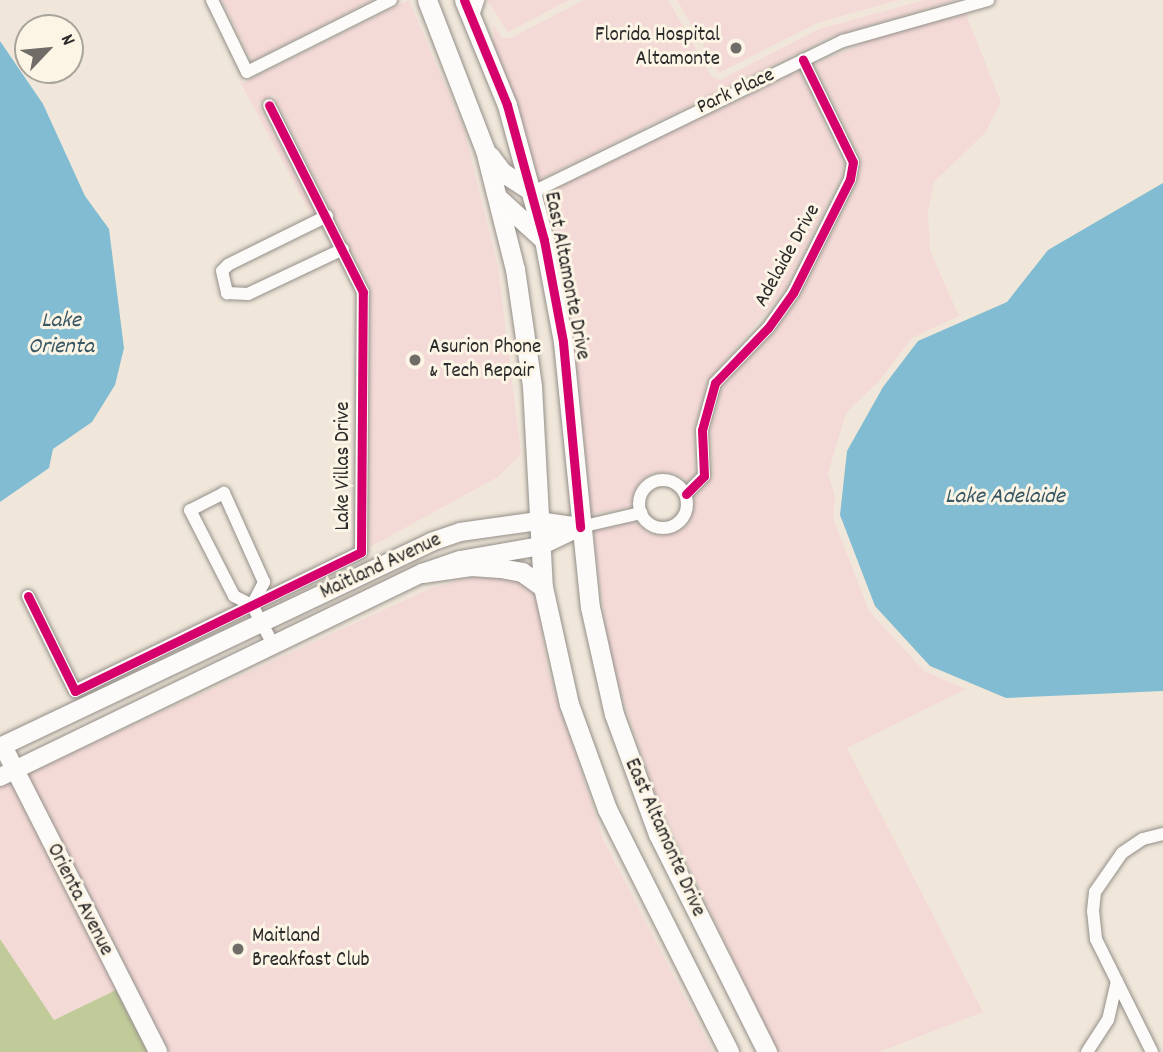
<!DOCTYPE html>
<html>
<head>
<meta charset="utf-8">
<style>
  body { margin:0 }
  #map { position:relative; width:1163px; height:1052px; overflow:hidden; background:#f0e7da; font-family:Dekko,sans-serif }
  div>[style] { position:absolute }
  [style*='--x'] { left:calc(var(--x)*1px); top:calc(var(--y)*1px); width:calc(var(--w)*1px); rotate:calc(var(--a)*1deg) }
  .built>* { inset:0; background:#f4dad7 }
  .forest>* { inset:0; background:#c1cb9a }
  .water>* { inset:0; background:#81bcd2 }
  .roads { filter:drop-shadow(0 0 2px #948f89) drop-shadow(0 0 2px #948f89) }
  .street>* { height:12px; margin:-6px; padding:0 6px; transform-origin:6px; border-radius:6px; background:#fdfbf9 }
  .street>.ring { margin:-6px; padding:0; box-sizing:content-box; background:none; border:12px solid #fdfbf9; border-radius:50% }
  .secondary>* { height:18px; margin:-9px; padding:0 9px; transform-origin:9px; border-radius:9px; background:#fdfbf9 }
  .primary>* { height:19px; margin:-9.5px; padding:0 9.5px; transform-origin:9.5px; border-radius:9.5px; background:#fdfbf9 }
  .cycleway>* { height:9px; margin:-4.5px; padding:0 4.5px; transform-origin:4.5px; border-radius:4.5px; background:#d6006c }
  .dots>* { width:19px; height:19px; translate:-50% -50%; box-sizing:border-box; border:4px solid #fcf5e5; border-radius:50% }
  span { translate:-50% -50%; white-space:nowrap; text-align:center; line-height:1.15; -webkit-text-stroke:6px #fcf5e5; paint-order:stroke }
  .poi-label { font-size:21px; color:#2b2b2b }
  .right { translate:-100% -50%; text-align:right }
  .left { translate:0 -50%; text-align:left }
  .street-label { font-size:21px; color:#2b2b2b }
  .water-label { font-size:23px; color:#385764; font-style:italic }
  .north { position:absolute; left:14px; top:14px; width:70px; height:70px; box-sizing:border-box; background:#fcf5e5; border:2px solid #a8a49b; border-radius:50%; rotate:64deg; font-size:19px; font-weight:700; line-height:28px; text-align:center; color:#2b2b2b }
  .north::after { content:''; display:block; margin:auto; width:24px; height:32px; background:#706d68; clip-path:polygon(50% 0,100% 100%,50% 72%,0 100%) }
</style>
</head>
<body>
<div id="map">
  <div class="built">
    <i style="clip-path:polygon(222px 0,372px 0,252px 61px)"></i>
    <i style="clip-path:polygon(409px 0,464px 130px,498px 267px,521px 454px,498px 477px,370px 547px,371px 288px,274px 95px,258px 103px,316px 213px,311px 215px,238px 78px,243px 83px)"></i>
    <i style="clip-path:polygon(487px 0,569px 0,508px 32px)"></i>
    <i style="clip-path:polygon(584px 0,668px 0,712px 77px,720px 80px,819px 29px,925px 0,956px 0,832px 36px,538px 180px,494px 45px,493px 24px,502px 38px,511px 38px)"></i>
    <i style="clip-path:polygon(677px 0,899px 0,817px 23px,719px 73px)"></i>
    <i style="clip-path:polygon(966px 14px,1001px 102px,985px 133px,934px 182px,928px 212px,930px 250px,959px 316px,912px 338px,880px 380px,846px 413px,828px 473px,835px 498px,833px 518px,869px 611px,924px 671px,966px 689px,847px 748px,983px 1012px,879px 1052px,778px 1052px,659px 804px,610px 661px,593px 530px,636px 522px,648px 533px,664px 536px,688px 525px,696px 496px,713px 476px,711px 430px,723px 387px,775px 332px,800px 297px,858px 182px,861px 158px,815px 64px,881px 36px)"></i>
    <i style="clip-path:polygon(799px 71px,844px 164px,841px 177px,785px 290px,707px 382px,694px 428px,695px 474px,688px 481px,675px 473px,653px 473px,639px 483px,630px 507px,591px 514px,580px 396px,543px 195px)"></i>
    <i style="clip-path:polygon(481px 575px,518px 580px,535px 589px,548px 670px,603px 839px,713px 1052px,169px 1052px,27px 774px,431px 588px)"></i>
    <i style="clip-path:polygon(10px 781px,116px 990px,54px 1020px,0 939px,0 786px)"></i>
  </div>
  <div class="forest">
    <i style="clip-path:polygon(0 939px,54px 1020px,116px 990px,148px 1052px,0 1052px)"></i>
  </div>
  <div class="water">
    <i style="clip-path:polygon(0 41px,43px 104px,85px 196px,109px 229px,124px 348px,115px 385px,92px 422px,53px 449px,49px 468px,0 502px)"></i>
    <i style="clip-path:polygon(1163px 183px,1163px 691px,1006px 698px,930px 666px,875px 606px,840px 515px,847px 451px,883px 387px,918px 341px,1007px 302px,1048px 250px)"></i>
  </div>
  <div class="roads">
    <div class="street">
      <i style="--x:212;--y:0;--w:80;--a:64.1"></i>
      <i style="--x:247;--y:72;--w:161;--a:-26.6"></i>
      <i style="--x:472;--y:19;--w:20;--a:-72"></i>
      <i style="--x:533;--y:192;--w:345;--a:-26"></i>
      <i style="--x:843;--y:41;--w:151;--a:-15.8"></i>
      <i style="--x:327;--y:216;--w:110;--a:153.7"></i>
      <i style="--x:228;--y:265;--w:8;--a:135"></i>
      <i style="--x:222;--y:271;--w:23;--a:77"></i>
      <i style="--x:227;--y:293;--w:21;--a:3"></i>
      <i style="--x:248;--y:294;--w:105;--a:-25.3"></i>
      <i class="ring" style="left:639px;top:480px;width:36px;height:36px"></i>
      <i style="--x:686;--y:494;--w:25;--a:-45"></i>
      <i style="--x:704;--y:476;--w:46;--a:-92.5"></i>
      <i style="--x:702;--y:430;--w:49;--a:-74.5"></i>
      <i style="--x:715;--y:383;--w:76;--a:-46.1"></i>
      <i style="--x:768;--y:328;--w:43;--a:-54.5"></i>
      <i style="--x:793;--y:293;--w:127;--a:-63.4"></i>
      <i style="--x:850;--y:179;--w:17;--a:-80"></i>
      <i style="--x:853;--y:162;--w:114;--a:-116.1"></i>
      <i style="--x:580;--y:527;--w:63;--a:-12.9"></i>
      <i style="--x:28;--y:596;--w:106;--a:63.7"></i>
      <i style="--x:75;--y:691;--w:318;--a:-25.9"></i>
      <i style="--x:361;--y:552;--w:260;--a:-89.6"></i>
      <i style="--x:363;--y:292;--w:209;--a:-116.7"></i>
      <i style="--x:252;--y:605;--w:26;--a:-62"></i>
      <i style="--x:264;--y:582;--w:98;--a:-114.2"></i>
      <i style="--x:224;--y:493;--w:38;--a:153"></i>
      <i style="--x:190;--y:510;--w:97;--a:62.9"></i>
      <i style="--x:234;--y:596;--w:20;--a:27"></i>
      <i style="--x:252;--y:605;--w:47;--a:61.8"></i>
      <i style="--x:1087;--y:1052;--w:38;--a:-57"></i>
      <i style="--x:1108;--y:1020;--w:40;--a:-77"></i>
      <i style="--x:1152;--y:1052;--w:126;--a:-116.4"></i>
      <i style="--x:1096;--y:939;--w:28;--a:-96"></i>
      <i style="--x:1093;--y:911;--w:19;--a:-84"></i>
      <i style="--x:1095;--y:892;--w:47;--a:-55.3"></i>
      <i style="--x:1122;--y:853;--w:25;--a:-34"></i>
      <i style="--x:1143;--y:839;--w:21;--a:-14"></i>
    </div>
    <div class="secondary">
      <i style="--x:3;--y:746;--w:343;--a:63.1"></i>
      <i style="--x:0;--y:747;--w:477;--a:-25.4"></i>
      <i style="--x:431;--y:542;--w:31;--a:-19"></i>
      <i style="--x:460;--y:532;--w:79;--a:-8"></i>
      <i style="--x:538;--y:521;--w:42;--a:8.1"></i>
      <i style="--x:0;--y:777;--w:469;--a:-25.8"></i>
      <i style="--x:422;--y:573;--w:40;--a:-18.9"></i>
      <i style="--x:460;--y:560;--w:81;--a:-9.9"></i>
      <i style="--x:540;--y:546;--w:44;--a:-25.4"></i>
    </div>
    <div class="primary">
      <i style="--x:427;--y:0;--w:161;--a:68.9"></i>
      <i style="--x:485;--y:150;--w:123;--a:75.9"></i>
      <i style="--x:515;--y:269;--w:118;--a:81.7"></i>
      <i style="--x:532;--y:386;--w:201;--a:86.9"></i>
      <i style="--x:543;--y:587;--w:120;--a:77.5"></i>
      <i style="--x:569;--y:704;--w:112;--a:70.1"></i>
      <i style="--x:607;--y:809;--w:272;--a:63.3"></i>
      <i style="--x:464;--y:0;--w:113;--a:67.7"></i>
      <i style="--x:507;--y:105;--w:140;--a:74.7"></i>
      <i style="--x:544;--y:240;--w:104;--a:79.4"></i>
      <i style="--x:563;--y:342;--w:266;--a:84.2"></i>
      <i style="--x:590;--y:607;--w:110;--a:77.4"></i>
      <i style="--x:614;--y:714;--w:128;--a:69.9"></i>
      <i style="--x:658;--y:834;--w:244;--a:63.4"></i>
      <i style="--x:490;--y:156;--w:20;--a:53"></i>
      <i style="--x:502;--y:172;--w:37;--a:33"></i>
      <i style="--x:498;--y:198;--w:61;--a:42.3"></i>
      <i style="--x:422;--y:573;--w:49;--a:-8.1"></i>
      <i style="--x:471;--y:566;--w:29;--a:4"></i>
      <i style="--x:500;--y:568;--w:22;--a:10"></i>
      <i style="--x:522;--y:572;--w:26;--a:36"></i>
    </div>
  </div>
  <div class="cycleway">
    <i style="--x:464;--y:0;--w:113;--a:67.7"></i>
    <i style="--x:507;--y:105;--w:140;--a:74.7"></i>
    <i style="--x:544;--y:240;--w:104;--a:79.4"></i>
    <i style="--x:563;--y:342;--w:186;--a:84.7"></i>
    <i style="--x:686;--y:494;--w:25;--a:-45"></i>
    <i style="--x:704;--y:476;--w:46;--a:-92.5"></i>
    <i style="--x:702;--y:430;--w:49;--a:-74.5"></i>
    <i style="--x:715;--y:383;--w:76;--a:-46.1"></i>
    <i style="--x:768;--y:328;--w:43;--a:-54.5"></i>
    <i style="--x:793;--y:293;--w:127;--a:-63.4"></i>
    <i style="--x:850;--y:179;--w:17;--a:-80"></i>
    <i style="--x:853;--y:162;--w:114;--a:-116.1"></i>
    <i style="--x:28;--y:596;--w:106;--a:63.7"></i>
    <i style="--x:75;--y:691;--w:318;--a:-25.9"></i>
    <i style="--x:361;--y:552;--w:260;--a:-89.6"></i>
    <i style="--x:363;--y:292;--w:209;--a:-116.7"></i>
  </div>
  <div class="dots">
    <i style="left:736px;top:48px;background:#706d68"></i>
    <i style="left:415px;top:360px;background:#706d68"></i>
    <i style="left:238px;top:949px;background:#706d68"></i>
  </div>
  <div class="poi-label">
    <span class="right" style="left:720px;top:48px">Florida Hospital<br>Altamonte</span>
    <span class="left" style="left:429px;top:360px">Asurion Phone<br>&amp; Tech Repair</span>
    <span class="left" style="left:252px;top:949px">Maitland<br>Breakfast Club</span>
  </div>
  <div class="street-label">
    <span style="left:736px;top:92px;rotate:-25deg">Park Place</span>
    <span style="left:788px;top:256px;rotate:-61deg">Adelaide Drive</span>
    <span style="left:566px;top:276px;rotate:79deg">East Altamonte Drive</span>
    <span style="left:344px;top:466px;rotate:-90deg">Lake Villas Drive</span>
    <span style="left:381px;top:567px;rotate:-25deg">Maitland Avenue</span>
    <span style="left:664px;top:838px;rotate:66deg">East Altamonte Drive</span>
    <span style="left:79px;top:900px;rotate:63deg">Orienta Avenue</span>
  </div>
  <div class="water-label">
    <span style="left:61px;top:335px">Lake<br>Orienta</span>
    <span style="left:1005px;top:498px">Lake Adelaide</span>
  </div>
  <div class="north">N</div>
</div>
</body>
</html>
